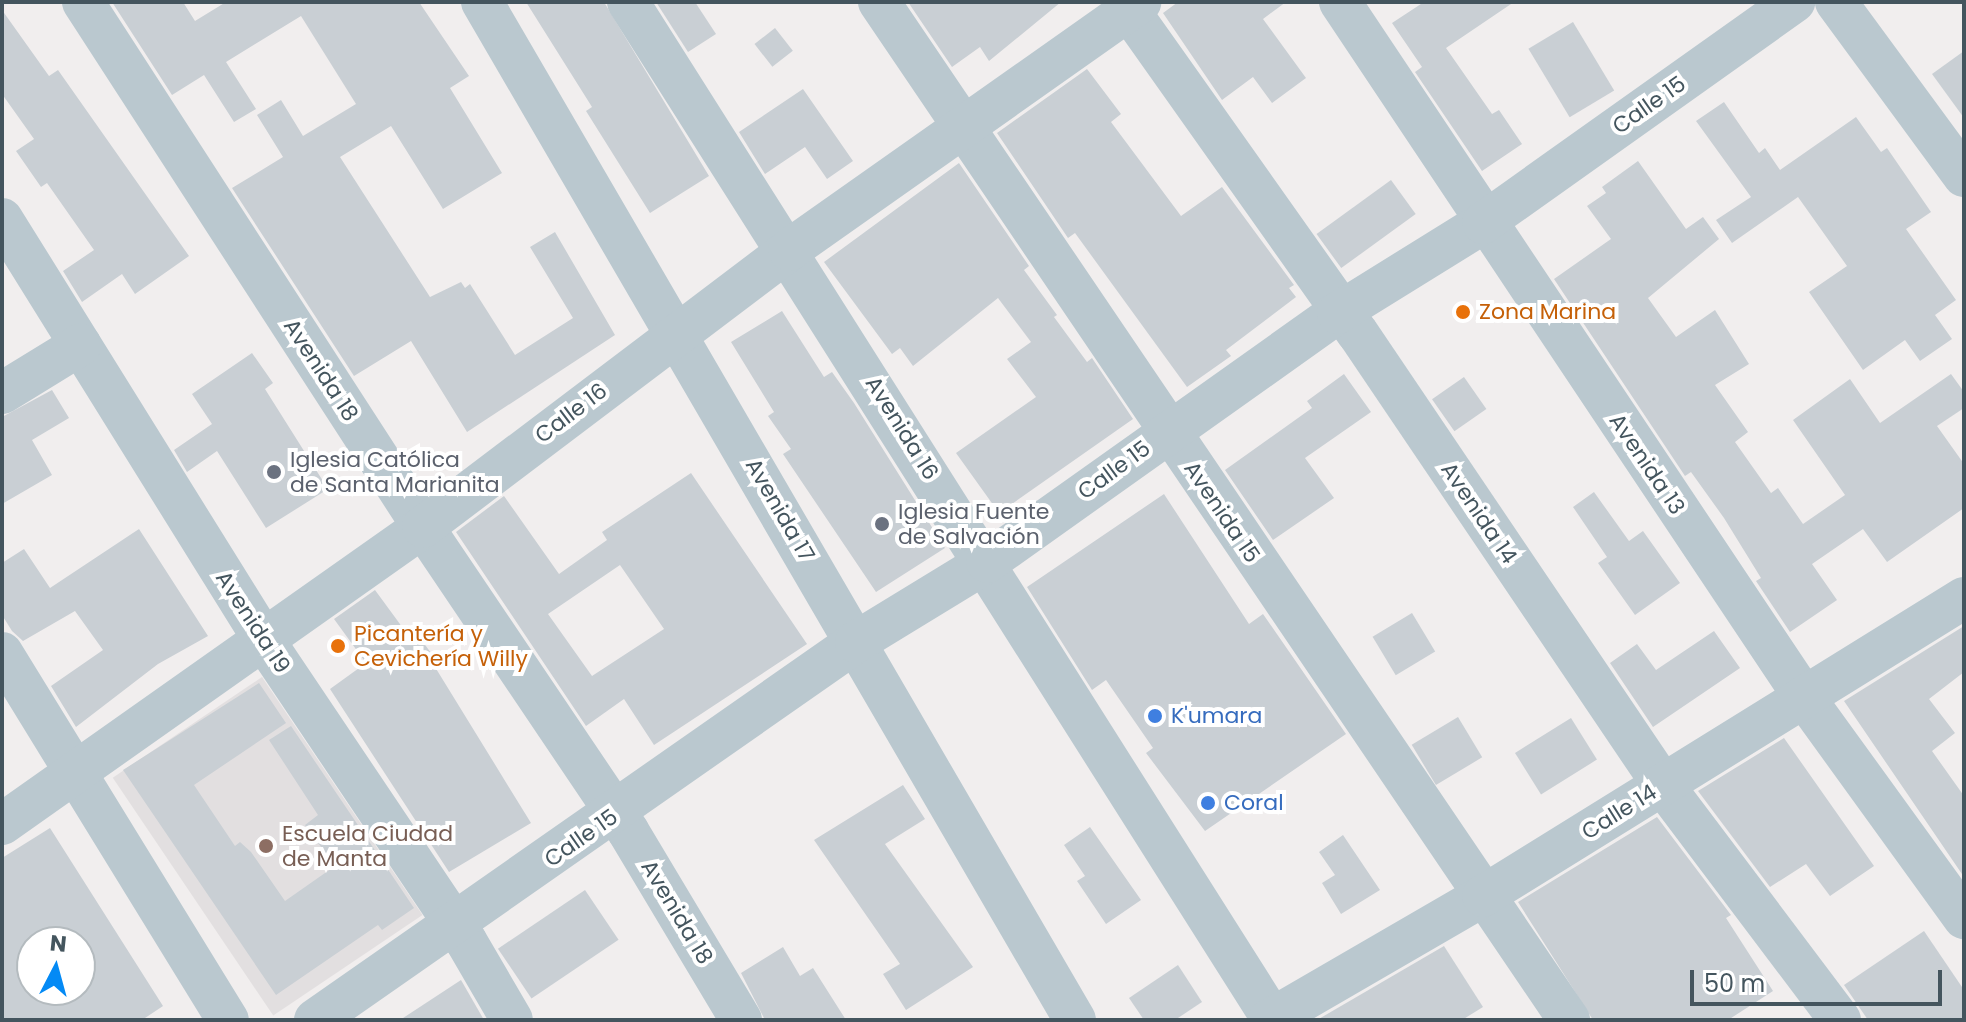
<!DOCTYPE html>
<html>
<head>
<meta charset="utf-8">
<style>
  body { margin:0 }
  #map { position:relative; width:1966px; height:1022px; overflow:hidden; background:#f1eeee; font-family:Poppins,sans-serif }
  div>[style] { position:absolute }
  [style*='--x'] { left:calc(var(--x)*1px); top:calc(var(--y)*1px); width:calc(var(--w)*1px); rotate:calc(var(--a)*1deg) }
  .education>* { inset:0; background:#e2dfe0; transform-origin:0 0 }
  .building>* { inset:0; background:#c9cfd4; transform-origin:0 0 }
  .minor>* { height:42px; margin:-21px; padding:0 21px; transform-origin:21px; border-radius:21px; background:#bac8cf }
  .dots>* { width:22px; height:22px; translate:-50% -50%; box-sizing:border-box; border:4px solid #fff; border-radius:50% }
  span { translate:-50% -50%; white-space:nowrap; text-align:center; line-height:1.15; -webkit-text-stroke:8px #fff; paint-order:stroke }
  .street-label { font-size:22px; color:#44555e }
  .food-label { font-size:22px; color:#c56008 }
  .left { translate:0 -50%; text-align:left }
  .worship-label { font-size:22px; color:#5b616d }
  .shop-label { font-size:22px; color:#366cbe }
  .education-label { font-size:22px; color:#785e54 }
  .frame { position:absolute; inset:0; border:4px solid #44555e; pointer-events:none }
  .north { position:absolute; left:16px; top:926px; width:80px; height:80px; box-sizing:border-box; background:#fff; border:2px solid #b4bbbf; border-radius:50%; rotate:6deg; font-size:22px; font-weight:700; line-height:32px; text-align:center; color:#44555e }
  .north::after { content:''; display:block; margin:auto; width:28px; height:36px; background:#048af5; clip-path:polygon(50% 0,100% 100%,50% 72%,0 100%) }
  .scale { position:absolute; left:1690px; top:970px; width:252px; height:36px; box-sizing:border-box; border:4px solid #44555e; border-top:0; padding-left:10px; font-size:24px; line-height:28px; white-space:nowrap; color:#44555e; -webkit-text-stroke:6px #fff; paint-order:stroke }
</style>
</head>
<body>
<div id="map">
  <div class="education">
    <i style="left:262px;top:677px;width:287px;height:180px;rotate:56deg"></i>
  </div>
  <div class="building">
    <i style="clip-path:polygon(112px 2px,183px 2px,195px 21px,226px 2px,419px 2px,469px 76px,450px 88px,502px 173px,443px 209px,391px 126px,340px 157px,430px 297px,461px 282px,465px 288px,470px 284px,515px 355px,573px 318px,530px 247px,555px 232px,615px 335px,467px 432px,411px 341px,354px 376px,232px 188px,283px 157px,257px 115px,281px 100px,303px 136px,356px 104px,301px 16px,226px 62px,256px 109px,234px 122px,204px 75px,172px 95px)"></i>
    <i style="clip-path:polygon(526px 2px,604px 2px,709px 176px,650px 213px,586px 111px,592px 107px)"></i>
    <i style="clip-path:polygon(656px 2px,695px 2px,716px 34px,688px 52px)"></i>
    <i style="clip-path:polygon(908px 2px,1061px 2px,989px 61px,980px 47px,952px 67px)"></i>
    <i style="clip-path:polygon(1178px 2px,1286px 2px,1263px 19px,1306px 78px,1272px 103px,1253px 77px,1222px 100px,1163px 13px)"></i>
    <i style="clip-path:polygon(1424px 2px,1514px 2px,1446px 48px,1492px 114px,1499px 110px,1522px 144px,1482px 171px,1415px 72px,1422px 67px,1392px 23px)"></i>
    <i style="clip-path:polygon(2px 10px,49px 76px,58px 70px,189px 256px,135px 294px,122px 274px,82px 302px,63px 271px,94px 250px,47px 183px,41px 187px,16px 151px,34px 139px,2px 94px)"></i>
    <i style="left:1573px;top:22px;width:80px;height:52px;rotate:59deg"></i>
    <i style="left:775px;top:28px;width:29px;height:26px;rotate:52deg"></i>
    <i style="clip-path:polygon(1964px 51px,1964px 118px,1932px 74px)"></i>
    <i style="clip-path:polygon(1087px 69px,1121px 114px,1111px 122px,1181px 216px,1222px 187px,1294px 285px,1289px 288px,1296px 297px,1226px 350px,1231px 356px,1187px 387px,1075px 233px,1068px 238px,997px 133px)"></i>
    <i style="clip-path:polygon(803px 89px,853px 161px,827px 179px,805px 147px,765px 174px,739px 132px)"></i>
    <i style="clip-path:polygon(1724px 102px,1759px 153px,1765px 148px,1780px 170px,1856px 117px,1881px 152px,1887px 148px,1931px 212px,1906px 229px,1956px 300px,1935px 315px,1952px 339px,1920px 361px,1905px 340px,1863px 370px,1809px 292px,1847px 266px,1798px 197px,1732px 243px,1716px 220px,1751px 197px,1696px 121px)"></i>
    <i style="clip-path:polygon(1638px 161px,1686px 229px,1703px 217px,1719px 239px,1648px 298px,1676px 337px,1715px 310px,1749px 364px,1715px 385px,1748px 432px,1735px 442px,1771px 493px,1778px 488px,1803px 524px,1845px 495px,1793px 420px,1850px 379px,1880px 423px,1951px 374px,1964px 392px,1964px 408px,1937px 426px,1964px 464px,1964px 508px,1887px 562px,1863px 529px,1812px 564px,1837px 600px,1790px 632px,1756px 581px,1761px 578px,1724px 518px,1691px 472px,1685px 476px,1554px 279px,1611px 239px,1587px 206px,1606px 193px,1602px 187px)"></i>
    <i style="clip-path:polygon(959px 163px,1029px 266px,1024px 270px,1057px 315px,1054px 317px,1087px 362px,1092px 358px,1133px 419px,999px 513px,956px 453px,1036px 397px,1007px 359px,1031px 342px,998px 298px,913px 366px,900px 348px,892px 354px,824px 262px)"></i>
    <i style="left:1391px;top:180px;width:42px;height:92px;rotate:54deg"></i>
    <i style="clip-path:polygon(782px 311px,824px 377px,832px 372px,854px 403px,945px 548px,876px 592px,783px 454px,791px 449px,768px 416px,774px 412px,731px 342px)"></i>
    <i style="clip-path:polygon(252px 353px,273px 383px,265px 389px,328px 489px,266px 528px,217px 451px,187px 472px,174px 450px,212px 424px,192px 394px)"></i>
    <i style="clip-path:polygon(1344px 374px,1371px 412px,1305px 458px,1334px 498px,1273px 540px,1225px 470px,1312px 408px,1307px 401px)"></i>
    <i style="left:1464px;top:377px;width:39px;height:39px;rotate:55deg"></i>
    <i style="clip-path:polygon(52px 390px,69px 418px,32px 440px,52px 475px,2px 504px,2px 417px)"></i>
    <i style="clip-path:polygon(evenodd,691px 473px,807px 644px,654px 745px,624px 699px,586px 726px,456px 532px,504px 496px,559px 574px,607px 540px,602px 532px,691px 473px,620px 565px,664px 629px,592px 676px,548px 614px,620px 565px)"></i>
    <i style="clip-path:polygon(1594px 492px,1629px 541px,1643px 531px,1680px 583px,1635px 615px,1598px 563px,1607px 557px,1573px 507px)"></i>
    <i style="clip-path:polygon(1164px 494px,1249px 624px,1263px 614px,1346px 734px,1205px 831px,1146px 753px,1153px 748px,1106px 680px,1092px 690px,1027px 587px)"></i>
    <i style="clip-path:polygon(139px 529px,208px 636px,158px 664px,76px 727px,51px 686px,103px 650px,75px 611px,23px 641px,12px 631px,2px 615px,2px 563px,24px 549px,50px 588px)"></i>
    <i style="clip-path:polygon(375px 590px,408px 635px,415px 631px,439px 664px,435px 667px,531px 823px,449px 872px,330px 689px,366px 663px,334px 619px)"></i>
    <i style="left:1412px;top:613px;width:45px;height:46px;rotate:59deg"></i>
    <i style="clip-path:polygon(1964px 626px,1964px 672px,1929px 699px,1955px 733px,1932px 751px,1964px 796px,1964px 877px,1844px 701px)"></i>
    <i style="clip-path:polygon(1714px 631px,1740px 668px,1653px 727px,1610px 663px,1637px 644px,1656px 670px)"></i>
    <i style="clip-path:polygon(259px 683px,286px 723px,194px 785px,235px 846px,240px 842px,251px 852px,285px 901px,335px 866px,305px 825px,318px 815px,269px 740px,291px 726px,414px 908px,382px 930px,378px 925px,276px 995px,123px 770px)"></i>
    <i style="left:1458px;top:717px;width:47px;height:54px;rotate:59deg"></i>
    <i style="left:1571px;top:718px;width:49px;height:66px;rotate:58deg"></i>
    <i style="clip-path:polygon(1784px 738px,1874px 866px,1830px 896px,1806px 864px,1770px 887px,1698px 791px)"></i>
    <i style="clip-path:polygon(903px 785px,925px 819px,885px 844px,973px 967px,906px 1010px,883px 974px,900px 964px,814px 840px)"></i>
    <i style="clip-path:polygon(1657px 817px,1731px 915px,1726px 918px,1773px 991px,1728px 1020px,1593px 1020px,1518px 902px)"></i>
    <i style="clip-path:polygon(1090px 827px,1141px 900px,1106px 924px,1077px 881px,1085px 876px,1064px 845px)"></i>
    <i style="clip-path:polygon(evenodd,50px 828px,163px 1006px,142px 1020px,2px 1020px,2px 858px,50px 828px,32px 942px,80px 942px,80px 990px,32px 990px,32px 942px)"></i>
    <i style="clip-path:polygon(1343px 835px,1380px 890px,1341px 914px,1322px 883px,1335px 875px,1319px 852px)"></i>
    <i style="left:585px;top:890px;width:60px;height:105px;rotate:56deg"></i>
    <i style="clip-path:polygon(1924px 931px,1964px 990px,1964px 1020px,1868px 1020px,1844px 985px)"></i>
    <i style="clip-path:polygon(1444px 946px,1483px 1007px,1462px 1020px,1317px 1020px)"></i>
    <i style="clip-path:polygon(783px 947px,800px 976px,813px 968px,846px 1020px,765px 1020px,741px 973px)"></i>
    <i style="clip-path:polygon(1178px 965px,1202px 1002px,1175px 1020px,1144px 1020px,1129px 998px)"></i>
    <i style="clip-path:polygon(461px 980px,484px 1020px,400px 1020px)"></i>
  </div>
  <div class="minor">
    <i style="--x:83;--y:2;--w:625;--a:57.07"></i>
    <i style="--x:423;--y:527;--w:367;--a:56"></i>
    <i style="--x:628;--y:831;--w:220;--a:59.1"></i>
    <i style="--x:482;--y:2;--w:1178;--a:59.78"></i>
    <i style="--x:628;--y:2;--w:1205;--a:57.64"></i>
    <i style="--x:879;--y:2;--w:1230;--a:55.87"></i>
    <i style="--x:1123;--y:2;--w:405;--a:54.7"></i>
    <i style="--x:1357;--y:332;--w:547;--a:55.96"></i>
    <i style="--x:1663;--y:785;--w:294;--a:53"></i>
    <i style="--x:1340;--y:2;--w:836;--a:56.27"></i>
    <i style="--x:1804;--y:697;--w:273;--a:54.1"></i>
    <i style="--x:1836;--y:2;--w:216;--a:53.7"></i>
    <i style="--x:2;--y:219;--w:494;--a:58.1"></i>
    <i style="--x:263;--y:639;--w:364;--a:56.1"></i>
    <i style="--x:466;--y:941;--w:91;--a:59.8"></i>
    <i style="--x:2;--y:393;--w:92;--a:-31.6"></i>
    <i style="--x:2;--y:653;--w:431;--a:58.4"></i>
    <i style="--x:2;--y:824;--w:515;--a:-35.2"></i>
    <i style="--x:423;--y:527;--w:459;--a:-37.1"></i>
    <i style="--x:789;--y:250;--w:430;--a:-35.2"></i>
    <i style="--x:315;--y:1020;--w:660;--a:-34.94"></i>
    <i style="--x:856;--y:642;--w:153;--a:-31.4"></i>
    <i style="--x:987;--y:562;--w:430;--a:-35.4"></i>
    <i style="--x:1338;--y:313;--w:171;--a:-31.8"></i>
    <i style="--x:1483;--y:223;--w:382;--a:-35.4"></i>
    <i style="--x:1269;--y:1020;--w:247;--a:-30.1"></i>
    <i style="--x:1483;--y:896;--w:566;--a:-31.78"></i>
  </div>
  <div class="dots">
    <i style="left:1463px;top:312px;background:#e8710a"></i>
    <i style="left:274px;top:472px;background:#6b7280"></i>
    <i style="left:882px;top:524px;background:#6b7280"></i>
    <i style="left:338px;top:646px;background:#e8710a"></i>
    <i style="left:1155px;top:716px;background:#3f7fe0"></i>
    <i style="left:1208px;top:803px;background:#3f7fe0"></i>
    <i style="left:266px;top:846px;background:#8d6e63"></i>
  </div>
  <div class="street-label">
    <span style="left:1649px;top:105px;rotate:-35deg">Calle 15</span>
    <span style="left:321px;top:370px;rotate:57deg">Avenida 18</span>
    <span style="left:571px;top:413px;rotate:-37deg">Calle 16</span>
    <span style="left:902px;top:428px;rotate:58deg">Avenida 16</span>
    <span style="left:1647px;top:464px;rotate:56deg">Avenida 13</span>
    <span style="left:1114px;top:470px;rotate:-36deg">Calle 15</span>
    <span style="left:780px;top:510px;rotate:60deg">Avenida 17</span>
    <span style="left:1222px;top:512px;rotate:56deg">Avenida 15</span>
    <span style="left:1479px;top:513px;rotate:56deg">Avenida 14</span>
    <span style="left:253px;top:622px;rotate:57deg">Avenida 19</span>
    <span style="left:1619px;top:812px;rotate:-32deg">Calle 14</span>
    <span style="left:581px;top:838px;rotate:-35deg">Calle 15</span>
    <span style="left:677px;top:912px;rotate:59deg">Avenida 18</span>
  </div>
  <div class="food-label">
    <span class="left" style="left:1479px;top:312px">Zona Marina</span>
    <span class="left" style="left:354px;top:646px">Picantería y<br>Cevichería Willy</span>
  </div>
  <div class="worship-label">
    <span class="left" style="left:290px;top:472px">Iglesia Católica<br>de Santa Marianita</span>
    <span class="left" style="left:898px;top:524px">Iglesia Fuente<br>de Salvación</span>
  </div>
  <div class="shop-label">
    <span class="left" style="left:1171px;top:716px">K'umara</span>
    <span class="left" style="left:1224px;top:803px">Coral</span>
  </div>
  <div class="education-label">
    <span class="left" style="left:282px;top:846px">Escuela Ciudad<br>de Manta</span>
  </div>
  <div class="frame"></div>
  <div class="north">N</div>
  <div class="scale">50 m</div>
</div>
</body>
</html>
